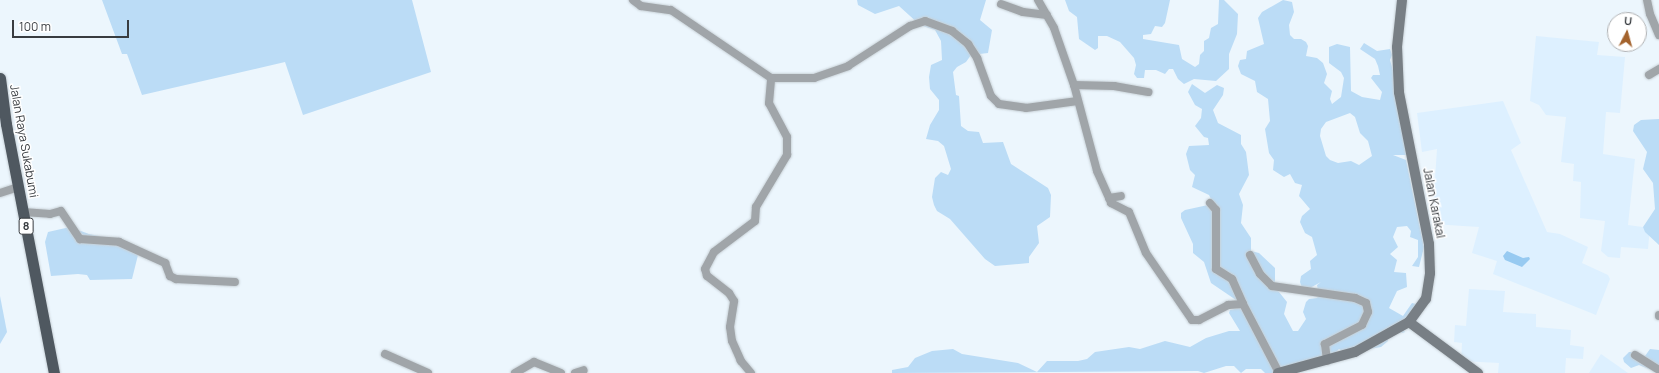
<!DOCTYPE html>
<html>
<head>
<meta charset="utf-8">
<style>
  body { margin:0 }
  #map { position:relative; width:1659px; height:373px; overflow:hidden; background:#ecf6fd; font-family:Manrope,sans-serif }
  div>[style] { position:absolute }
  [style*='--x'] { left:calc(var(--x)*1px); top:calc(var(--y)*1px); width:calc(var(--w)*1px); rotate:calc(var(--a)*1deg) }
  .built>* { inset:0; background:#ddf0ff }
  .green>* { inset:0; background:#bbdcf6 }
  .water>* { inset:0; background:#97caf1 }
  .roads { filter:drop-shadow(0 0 1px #c8d1d7) drop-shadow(0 0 1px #c8d1d7) }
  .minor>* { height:8px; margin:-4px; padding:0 4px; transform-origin:4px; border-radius:4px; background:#a0a5a9 }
  .secondary>* { height:10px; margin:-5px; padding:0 5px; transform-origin:5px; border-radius:5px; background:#787f85 }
  .trunk>* { height:11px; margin:-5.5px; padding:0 5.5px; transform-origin:5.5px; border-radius:5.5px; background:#4f5860 }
  span { translate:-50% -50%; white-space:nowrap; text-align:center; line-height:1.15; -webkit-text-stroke:3px #fff; paint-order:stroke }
  .shield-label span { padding:1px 3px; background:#fff; border:1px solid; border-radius:3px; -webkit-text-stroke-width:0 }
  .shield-label { font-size:11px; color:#383c40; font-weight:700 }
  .street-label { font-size:12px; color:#383c40 }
  .north { position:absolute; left:1607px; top:12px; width:40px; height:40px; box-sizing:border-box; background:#fff; border:1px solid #afb1b3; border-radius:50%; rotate:6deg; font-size:11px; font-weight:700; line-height:16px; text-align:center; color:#383c40 }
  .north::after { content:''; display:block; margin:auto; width:14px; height:18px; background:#a3622c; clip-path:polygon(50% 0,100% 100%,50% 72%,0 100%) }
  .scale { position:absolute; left:12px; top:20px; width:117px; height:18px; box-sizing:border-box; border:2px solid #383c40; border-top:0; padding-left:5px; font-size:12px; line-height:14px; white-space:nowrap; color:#383c40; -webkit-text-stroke:3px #fff; paint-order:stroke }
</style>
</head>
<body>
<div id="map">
  <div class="built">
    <i style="clip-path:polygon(1536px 36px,1599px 42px,1597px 55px,1625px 57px,1620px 113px,1606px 112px,1603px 154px,1635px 159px,1628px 225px,1650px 228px,1648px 249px,1621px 247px,1620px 258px,1608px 257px,1601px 251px,1605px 221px,1580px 218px,1581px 182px,1573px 181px,1574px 164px,1561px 162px,1566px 117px,1546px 115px,1539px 105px,1530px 101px)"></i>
    <i style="clip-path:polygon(1503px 101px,1521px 143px,1511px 150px,1547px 232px,1560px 234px,1588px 247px,1582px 263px,1608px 275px,1610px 279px,1596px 315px,1493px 274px,1497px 261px,1472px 253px,1479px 227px,1432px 224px,1437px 149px,1422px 152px,1417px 113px)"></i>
    <i style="clip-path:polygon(1469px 289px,1505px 291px,1503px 312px,1536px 314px,1536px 327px,1571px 330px,1570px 345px,1584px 347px,1583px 359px,1566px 358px,1565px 373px,1498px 373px,1499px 363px,1461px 361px,1462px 343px,1454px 342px,1455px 325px,1466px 326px)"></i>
    <i style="clip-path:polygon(1601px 354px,1628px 373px,1589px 373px)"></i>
  </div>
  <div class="green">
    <i style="clip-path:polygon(102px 0,412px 0,431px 72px,303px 115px,285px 62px,142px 95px,127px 54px,122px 54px)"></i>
    <i style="clip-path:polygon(857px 0,986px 0,980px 20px,992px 30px,988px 53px,971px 55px,966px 62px,957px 67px,953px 72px,956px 95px,959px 96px,961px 126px,968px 131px,979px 132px,983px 143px,1003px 142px,1011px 164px,1048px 188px,1051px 195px,1050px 217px,1037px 226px,1039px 243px,1029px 257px,1029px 263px,995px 266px,985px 259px,950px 219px,937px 211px,934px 205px,932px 197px,935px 178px,941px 172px,948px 175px,951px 169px,944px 146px,938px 141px,926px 139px,930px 125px,939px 110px,939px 100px,930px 89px,929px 77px,931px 65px,942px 60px,941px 41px,935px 30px,920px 25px,899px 6px,875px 14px,858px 5px)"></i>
    <i style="clip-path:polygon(1065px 0,1170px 0,1165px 23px,1162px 27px,1155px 26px,1151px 34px,1143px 35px,1143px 39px,1179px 45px,1182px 59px,1195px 67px,1199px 64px,1200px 55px,1204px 51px,1204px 41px,1209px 38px,1211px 28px,1218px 24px,1219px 0,1224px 0,1238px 14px,1237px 34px,1229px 54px,1229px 69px,1216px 81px,1194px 79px,1184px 84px,1178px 79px,1173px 69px,1169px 69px,1165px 74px,1156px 70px,1145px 70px,1144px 78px,1137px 78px,1134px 74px,1136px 65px,1134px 58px,1120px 42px,1107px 36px,1098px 36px,1098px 48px,1095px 50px,1079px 39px,1077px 17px,1069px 11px)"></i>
    <i style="clip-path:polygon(evenodd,1283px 0,1292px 2px,1294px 12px,1289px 25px,1290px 35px,1294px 39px,1301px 39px,1306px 42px,1308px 46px,1306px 56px,1317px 58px,1323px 63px,1327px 74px,1324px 83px,1332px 91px,1330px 99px,1332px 104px,1341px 97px,1344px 78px,1341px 72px,1329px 63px,1329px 47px,1337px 44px,1350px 47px,1351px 91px,1362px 97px,1380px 100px,1382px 92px,1371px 78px,1373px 75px,1380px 75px,1378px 66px,1375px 59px,1360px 49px,1364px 43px,1377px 51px,1390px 49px,1392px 55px,1390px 60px,1394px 74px,1393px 81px,1407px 155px,1393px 155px,1406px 160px,1424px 247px,1419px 267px,1412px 266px,1418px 257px,1418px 240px,1410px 237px,1411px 231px,1407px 226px,1397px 227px,1393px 237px,1398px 247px,1390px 254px,1397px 260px,1394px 272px,1406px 273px,1407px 287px,1397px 291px,1389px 308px,1403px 316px,1412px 303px,1416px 304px,1414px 318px,1401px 328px,1405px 332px,1402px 333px,1396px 328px,1387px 334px,1388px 341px,1381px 347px,1347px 353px,1339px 349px,1332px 356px,1286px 373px,1265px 373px,1261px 369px,1246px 369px,1241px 373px,1234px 366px,1226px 366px,1204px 373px,1198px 371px,892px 373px,892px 370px,908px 367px,915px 358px,932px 351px,953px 349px,962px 354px,1018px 363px,1037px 372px,1047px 361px,1078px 361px,1087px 359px,1095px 352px,1129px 347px,1140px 349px,1165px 341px,1190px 347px,1206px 338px,1229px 331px,1240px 331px,1229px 313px,1230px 310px,1239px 308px,1239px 302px,1211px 283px,1204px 262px,1193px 253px,1193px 244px,1181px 218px,1181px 213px,1185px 210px,1208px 205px,1212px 201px,1209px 195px,1192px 187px,1195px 175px,1190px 170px,1186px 154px,1189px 146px,1209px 145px,1208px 138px,1204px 137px,1195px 126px,1201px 118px,1202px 109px,1195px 105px,1188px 92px,1192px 84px,1205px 93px,1217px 85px,1224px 88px,1223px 95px,1213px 110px,1218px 123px,1241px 135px,1241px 144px,1246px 152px,1249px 175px,1239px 194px,1243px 205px,1241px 223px,1251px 238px,1251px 251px,1259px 253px,1275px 268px,1275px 287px,1287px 302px,1284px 314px,1293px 331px,1298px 331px,1306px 319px,1303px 312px,1306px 302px,1309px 299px,1317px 298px,1319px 295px,1317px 285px,1321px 282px,1308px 289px,1302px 288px,1300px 282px,1301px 276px,1311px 269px,1310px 261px,1317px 255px,1312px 237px,1305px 233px,1300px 222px,1302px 216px,1310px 209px,1299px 196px,1302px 185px,1295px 183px,1290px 174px,1284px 177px,1273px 170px,1274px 160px,1269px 153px,1265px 129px,1270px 121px,1268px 99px,1257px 92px,1255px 81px,1241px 74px,1238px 66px,1240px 60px,1246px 59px,1247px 51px,1264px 44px,1258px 18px,1262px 12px,1283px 0,1350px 113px,1355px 117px,1360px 133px,1368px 141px,1372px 156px,1359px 165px,1351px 161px,1338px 163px,1330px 160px,1326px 156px,1320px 136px,1321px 129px,1326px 122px,1350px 113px)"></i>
    <i style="clip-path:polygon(1659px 119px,1659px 245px,1645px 232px,1643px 227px,1655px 209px,1653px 183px,1643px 169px,1647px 152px,1633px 131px,1634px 125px,1641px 120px)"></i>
    <i style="clip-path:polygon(70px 227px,89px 234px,129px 242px,139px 251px,132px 279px,90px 280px,87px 275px,78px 274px,51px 276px,45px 242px,48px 232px)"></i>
    <i style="clip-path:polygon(0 296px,7px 332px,0 344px)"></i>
    <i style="clip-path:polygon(1650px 349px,1659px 350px,1659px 373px,1639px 365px,1631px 368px,1624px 362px,1623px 358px,1629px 352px,1637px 352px,1645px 356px)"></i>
  </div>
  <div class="water">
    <i style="clip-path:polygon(1507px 251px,1523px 258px,1529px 257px,1530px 259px,1522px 267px,1505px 260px,1503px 256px)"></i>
  </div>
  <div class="roads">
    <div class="minor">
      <i style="--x:633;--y:0;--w:10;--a:37"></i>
      <i style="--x:641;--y:6;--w:30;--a:8"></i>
      <i style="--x:671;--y:10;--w:121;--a:34.2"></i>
      <i style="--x:771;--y:78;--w:43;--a:0"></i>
      <i style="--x:814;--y:78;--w:36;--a:-19"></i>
      <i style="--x:848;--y:66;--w:74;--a:-32.8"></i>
      <i style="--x:910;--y:26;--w:16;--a:-18"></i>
      <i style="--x:925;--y:21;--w:29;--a:20"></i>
      <i style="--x:952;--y:31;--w:21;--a:39"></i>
      <i style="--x:968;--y:44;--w:17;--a:57"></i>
      <i style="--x:977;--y:58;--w:40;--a:69.8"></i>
      <i style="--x:991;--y:96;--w:11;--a:45"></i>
      <i style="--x:999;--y:104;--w:27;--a:8"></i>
      <i style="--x:1026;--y:108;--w:52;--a:-7.7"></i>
      <i style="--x:1038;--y:0;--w:32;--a:60"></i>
      <i style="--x:1054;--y:28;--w:60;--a:70.7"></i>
      <i style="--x:1074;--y:85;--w:89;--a:75"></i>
      <i style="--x:1097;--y:171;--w:35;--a:66"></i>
      <i style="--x:1111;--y:203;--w:20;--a:27"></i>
      <i style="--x:1129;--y:212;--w:44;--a:67.5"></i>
      <i style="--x:1146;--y:253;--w:81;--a:55.5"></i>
      <i style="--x:1192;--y:320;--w:7;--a:0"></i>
      <i style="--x:1199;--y:320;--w:33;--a:-27"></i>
      <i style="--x:1228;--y:305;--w:15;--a:-4"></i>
      <i style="--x:1243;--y:304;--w:78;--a:62.4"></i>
      <i style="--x:1647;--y:0;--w:14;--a:78"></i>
      <i style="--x:1650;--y:14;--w:23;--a:67"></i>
      <i style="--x:1001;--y:4;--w:23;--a:20"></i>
      <i style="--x:1023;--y:12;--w:24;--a:7"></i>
      <i style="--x:1649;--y:75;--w:12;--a:-31"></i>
      <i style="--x:1074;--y:85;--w:40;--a:1.4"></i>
      <i style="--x:1114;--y:86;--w:35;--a:10"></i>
      <i style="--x:0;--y:193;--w:19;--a:-18"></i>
      <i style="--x:1109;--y:198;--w:12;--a:-9"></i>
      <i style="--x:1210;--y:203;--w:9;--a:49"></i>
      <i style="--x:1216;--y:210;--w:59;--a:90"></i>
      <i style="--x:1216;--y:269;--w:19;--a:32"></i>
      <i style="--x:1232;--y:279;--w:27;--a:66"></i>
      <i style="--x:23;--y:212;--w:27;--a:4"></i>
      <i style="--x:50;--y:214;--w:11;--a:-15"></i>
      <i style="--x:61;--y:211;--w:34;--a:56"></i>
      <i style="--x:80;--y:239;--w:39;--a:4"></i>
      <i style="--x:119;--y:242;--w:51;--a:24.5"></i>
      <i style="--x:165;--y:263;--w:14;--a:69"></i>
      <i style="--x:170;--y:276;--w:7;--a:27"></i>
      <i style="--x:176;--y:279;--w:59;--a:2.9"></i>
      <i style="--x:1250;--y:255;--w:21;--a:62"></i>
      <i style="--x:1260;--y:274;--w:17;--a:45"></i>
      <i style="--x:1272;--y:286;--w:84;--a:8.2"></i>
      <i style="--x:1355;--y:298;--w:12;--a:24"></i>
      <i style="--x:1366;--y:303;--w:9;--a:77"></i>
      <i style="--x:1368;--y:312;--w:14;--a:115"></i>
      <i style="--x:1362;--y:325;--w:42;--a:152.8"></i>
      <i style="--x:1325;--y:344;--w:17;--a:83"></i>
      <i style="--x:1659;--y:315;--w:1;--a:90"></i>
      <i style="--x:385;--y:354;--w:47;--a:23.8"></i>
      <i style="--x:1635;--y:355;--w:28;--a:32"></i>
      <i style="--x:515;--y:373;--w:22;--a:-30"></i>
      <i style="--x:534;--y:362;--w:29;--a:22"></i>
      <i style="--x:575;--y:373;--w:9;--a:-18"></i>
      <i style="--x:751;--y:373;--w:16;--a:-130"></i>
      <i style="--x:741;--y:361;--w:22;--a:-114"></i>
      <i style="--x:732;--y:341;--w:14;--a:-98"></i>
      <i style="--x:730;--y:327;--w:26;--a:-81"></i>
      <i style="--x:734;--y:301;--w:9;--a:-122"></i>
      <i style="--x:729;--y:293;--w:28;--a:-142"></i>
      <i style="--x:707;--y:276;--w:7;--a:-106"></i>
      <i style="--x:705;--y:269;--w:19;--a:-62"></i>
      <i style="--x:714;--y:252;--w:51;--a:-37.1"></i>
      <i style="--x:755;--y:221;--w:14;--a:-86"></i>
      <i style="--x:756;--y:207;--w:61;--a:-59.2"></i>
      <i style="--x:787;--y:155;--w:18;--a:-90"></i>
      <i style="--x:787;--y:137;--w:38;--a:-118"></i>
      <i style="--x:769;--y:103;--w:25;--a:-85"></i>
    </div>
    <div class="secondary">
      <i style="--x:1409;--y:322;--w:86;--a:36.5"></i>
      <i style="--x:1278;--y:373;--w:80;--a:-15.3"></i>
      <i style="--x:1355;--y:352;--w:62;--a:-29.1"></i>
      <i style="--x:1409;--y:322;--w:29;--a:-54"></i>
      <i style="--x:1426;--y:299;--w:26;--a:-81"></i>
      <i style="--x:1430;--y:273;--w:29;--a:-92"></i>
      <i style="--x:1429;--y:244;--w:155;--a:-101.2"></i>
      <i style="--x:1399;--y:92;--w:45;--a:-92.5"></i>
      <i style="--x:1397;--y:47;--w:47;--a:-83.9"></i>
    </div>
    <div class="trunk">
      <i style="--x:0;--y:78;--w:46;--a:82.6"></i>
      <i style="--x:6;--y:124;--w:254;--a:79.1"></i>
    </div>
  </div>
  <div class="shield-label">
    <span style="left:26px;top:226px">8</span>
  </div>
  <div class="street-label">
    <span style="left:24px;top:141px;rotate:80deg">Jalan Raya Sukabumi</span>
    <span style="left:1434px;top:203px;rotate:79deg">Jalan Karakal</span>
  </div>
  <div class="north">U</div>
  <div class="scale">100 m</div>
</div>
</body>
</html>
